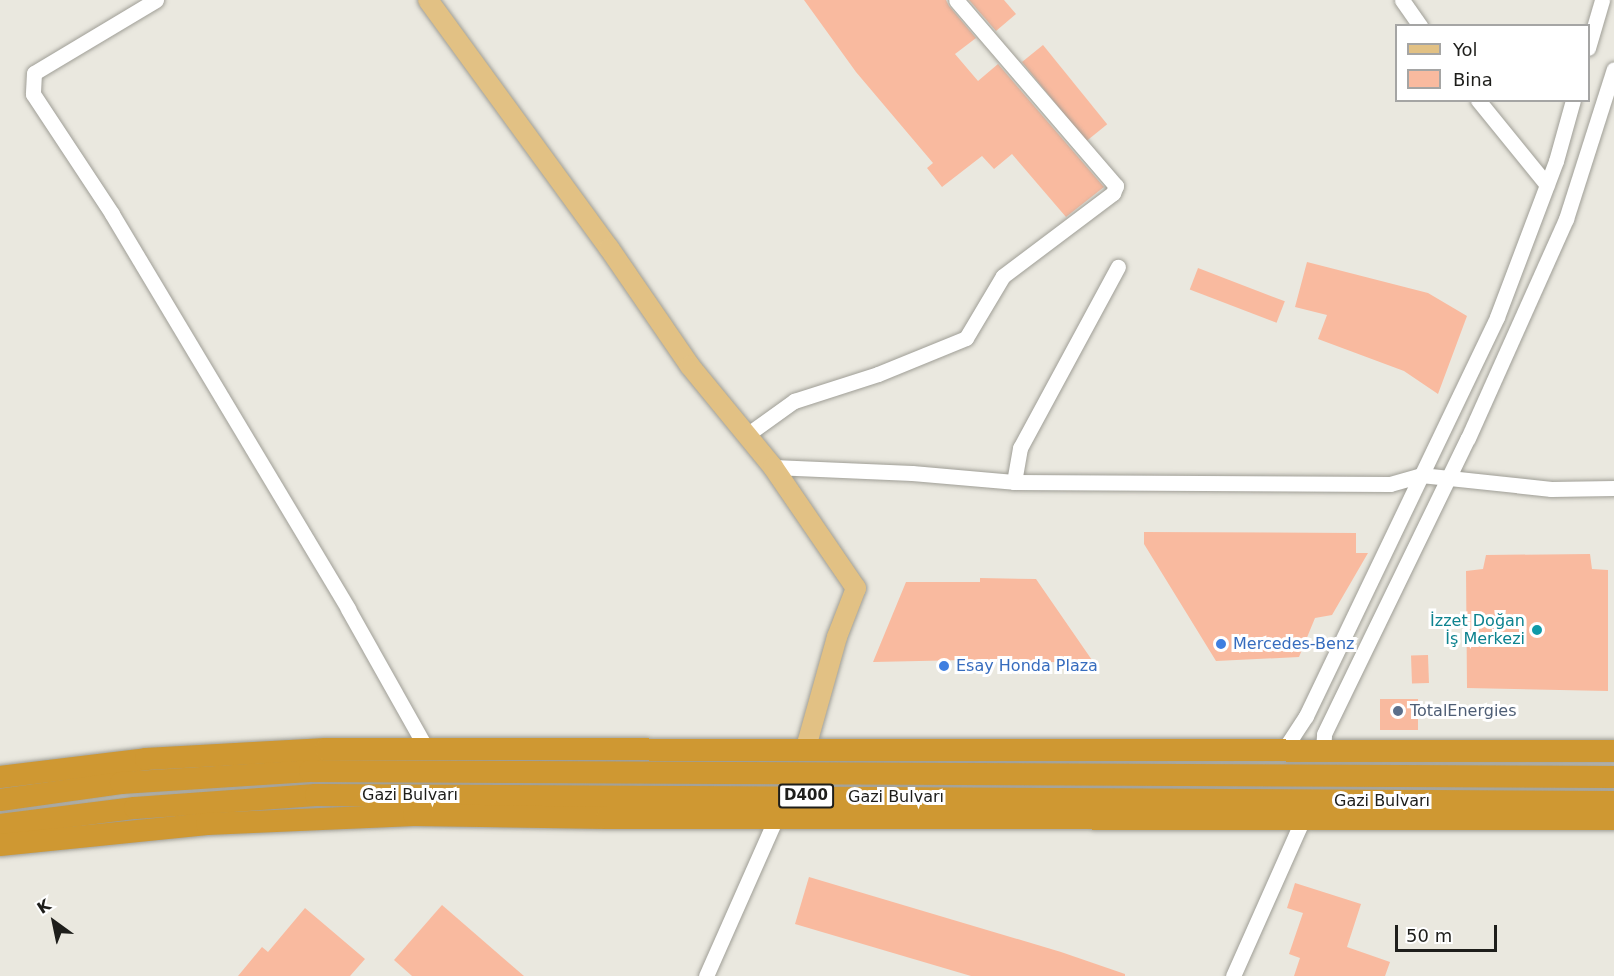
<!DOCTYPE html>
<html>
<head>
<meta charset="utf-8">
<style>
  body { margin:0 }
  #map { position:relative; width:1614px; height:976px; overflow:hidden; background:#eae8df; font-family:"DejaVu Sans",sans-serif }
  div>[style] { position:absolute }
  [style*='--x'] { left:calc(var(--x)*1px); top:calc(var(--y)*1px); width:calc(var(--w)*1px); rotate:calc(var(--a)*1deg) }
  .building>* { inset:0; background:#f9ba9f; transform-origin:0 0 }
  .roads { filter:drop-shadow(0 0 2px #9f9e96) drop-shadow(0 0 2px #9f9e96) }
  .minor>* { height:15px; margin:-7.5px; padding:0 7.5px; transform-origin:7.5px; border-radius:7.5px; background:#fff }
  .major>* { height:20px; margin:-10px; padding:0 10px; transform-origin:10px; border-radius:10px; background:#e2c184 }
  .highway>* { height:22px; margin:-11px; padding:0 11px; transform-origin:11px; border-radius:11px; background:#cf9832 }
  .dots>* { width:16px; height:16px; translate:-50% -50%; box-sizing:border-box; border:3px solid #fff; border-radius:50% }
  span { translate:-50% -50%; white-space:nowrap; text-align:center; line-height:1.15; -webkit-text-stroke:6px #fff; paint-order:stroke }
  .shield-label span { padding:2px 4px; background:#fff; border:2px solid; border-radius:4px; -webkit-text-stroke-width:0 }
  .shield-label { font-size:15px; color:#1e1e1b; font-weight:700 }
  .culture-label { font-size:16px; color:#0d838f }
  .right { translate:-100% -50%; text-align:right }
  .shop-label { font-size:16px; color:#366cbe }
  .left { translate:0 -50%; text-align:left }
  .service-label { font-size:16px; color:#4e5e75 }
  .street-label { font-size:16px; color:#1e1e1b }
  .legend { position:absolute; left:1395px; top:24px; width:195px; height:78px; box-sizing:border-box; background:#fff; border:2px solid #a5a5a4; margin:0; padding:8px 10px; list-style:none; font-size:18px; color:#1e1e1b }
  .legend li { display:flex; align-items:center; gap:12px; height:30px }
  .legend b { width:30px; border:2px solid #a5a5a4 }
  .north { position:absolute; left:24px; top:892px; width:60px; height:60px; -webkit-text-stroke:4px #fff; paint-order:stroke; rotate:327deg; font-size:16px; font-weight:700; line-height:24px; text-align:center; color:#1e1e1b }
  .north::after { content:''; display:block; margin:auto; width:21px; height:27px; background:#1e1e1b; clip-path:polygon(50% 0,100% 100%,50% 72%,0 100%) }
  .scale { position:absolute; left:1395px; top:925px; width:102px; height:27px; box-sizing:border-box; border:3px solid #1e1e1b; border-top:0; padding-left:8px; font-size:18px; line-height:21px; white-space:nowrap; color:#1e1e1b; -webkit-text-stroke:4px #fff; paint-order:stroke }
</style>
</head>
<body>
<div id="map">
  <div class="building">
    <i style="clip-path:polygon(804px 0,946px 0,949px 6px,976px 38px,955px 54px,978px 81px,998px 64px,1104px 187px,1066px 217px,1012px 154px,994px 169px,982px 156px,942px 187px,927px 168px,933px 163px,856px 72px)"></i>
    <i style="clip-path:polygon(969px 0,1004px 0,1016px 14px,996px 31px)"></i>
    <i style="left:1043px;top:45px;width:102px;height:27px;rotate:51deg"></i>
    <i style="clip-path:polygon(1307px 262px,1428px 293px,1467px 316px,1438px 394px,1404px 371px,1318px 339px,1327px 315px,1295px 307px)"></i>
    <i style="left:1198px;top:268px;width:93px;height:23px;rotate:21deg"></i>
    <i style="clip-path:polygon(1144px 532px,1356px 533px,1356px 553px,1368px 553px,1332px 615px,1315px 618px,1299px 657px,1216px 661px,1144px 544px)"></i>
    <i style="clip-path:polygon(1590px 554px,1592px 569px,1608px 570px,1608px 691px,1467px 688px,1466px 571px,1483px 569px,1486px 555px)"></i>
    <i style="clip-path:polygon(980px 578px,1036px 579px,1094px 663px,965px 660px,873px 662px,906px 582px,980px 582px)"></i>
    <i style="left:1428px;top:655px;width:28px;height:17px;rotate:88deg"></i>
    <i style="left:1380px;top:699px;width:38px;height:31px"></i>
    <i style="clip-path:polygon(809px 877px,1061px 952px,1125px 974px,1125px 976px,971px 976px,795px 924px)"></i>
    <i style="clip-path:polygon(1295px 883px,1361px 904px,1347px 947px,1390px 962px,1385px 976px,1294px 976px,1300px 958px,1289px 954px,1303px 913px,1287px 908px)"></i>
    <i style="clip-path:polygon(442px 905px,524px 976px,412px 976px,394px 960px)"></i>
    <i style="clip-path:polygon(305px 908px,365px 959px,350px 976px,238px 976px,262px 947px,268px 952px)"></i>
  </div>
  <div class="roads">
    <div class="minor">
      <i style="--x:156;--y:0;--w:142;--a:149.1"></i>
      <i style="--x:34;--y:73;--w:21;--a:93"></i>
      <i style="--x:33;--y:94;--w:144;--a:56.6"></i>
      <i style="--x:112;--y:214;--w:460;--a:59.1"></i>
      <i style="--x:348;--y:609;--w:159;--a:60.7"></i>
      <i style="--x:1402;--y:0;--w:32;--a:55"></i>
      <i style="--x:1588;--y:48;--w:50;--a:-73.7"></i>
      <i style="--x:1478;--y:100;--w:109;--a:50.9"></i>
      <i style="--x:748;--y:434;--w:57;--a:-35.7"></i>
      <i style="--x:794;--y:401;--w:88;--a:-17.8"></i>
      <i style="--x:878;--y:374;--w:95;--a:-22.2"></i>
      <i style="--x:966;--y:338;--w:72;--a:-59.2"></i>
      <i style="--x:1003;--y:276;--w:138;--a:-37"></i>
      <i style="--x:1113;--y:193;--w:8;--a:-67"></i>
      <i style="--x:1116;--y:186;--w:245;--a:-130.7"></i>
      <i style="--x:773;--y:467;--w:139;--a:2.5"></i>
      <i style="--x:912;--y:473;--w:102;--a:5"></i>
      <i style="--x:1014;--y:482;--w:376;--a:0.3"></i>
      <i style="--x:1390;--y:484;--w:32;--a:-16"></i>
      <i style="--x:1421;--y:475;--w:131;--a:6.1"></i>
      <i style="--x:1551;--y:489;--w:63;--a:-0.9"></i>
      <i style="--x:1014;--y:482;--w:35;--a:-80"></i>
      <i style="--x:1020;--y:448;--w:206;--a:-61.6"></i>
      <i style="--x:1323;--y:750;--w:16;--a:-86"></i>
      <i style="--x:1324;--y:734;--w:329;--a:-64.1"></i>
      <i style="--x:1468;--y:438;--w:240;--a:-65.9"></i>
      <i style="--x:1566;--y:219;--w:157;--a:-72.3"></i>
      <i style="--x:1283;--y:751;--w:42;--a:-56.7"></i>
      <i style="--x:1306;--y:716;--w:442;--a:-64.4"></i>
      <i style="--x:1497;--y:317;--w:167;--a:-69.3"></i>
      <i style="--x:1556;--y:161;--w:63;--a:-74.4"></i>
      <i style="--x:706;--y:976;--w:173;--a:-66.1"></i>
      <i style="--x:776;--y:818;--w:7;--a:-82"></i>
      <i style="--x:1233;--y:976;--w:172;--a:-66"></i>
    </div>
    <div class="major">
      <i style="--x:428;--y:0;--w:307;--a:53.9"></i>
      <i style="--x:609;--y:248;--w:143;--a:55.5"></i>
      <i style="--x:690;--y:366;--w:131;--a:50.6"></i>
      <i style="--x:773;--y:467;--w:147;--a:55.6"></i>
      <i style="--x:856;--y:588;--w:53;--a:111.2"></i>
      <i style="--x:837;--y:637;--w:118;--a:105.7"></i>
    </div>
    <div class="highway">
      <i style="--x:0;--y:777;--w:147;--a:-7"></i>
      <i style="--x:146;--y:759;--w:180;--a:-3.2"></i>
      <i style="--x:326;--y:749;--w:1288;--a:0.09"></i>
      <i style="--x:0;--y:800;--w:122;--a:-8"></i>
      <i style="--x:121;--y:783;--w:189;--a:-3.6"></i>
      <i style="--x:310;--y:771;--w:1304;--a:0.26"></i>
      <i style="--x:0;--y:825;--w:136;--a:-7.2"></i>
      <i style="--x:135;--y:808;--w:181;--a:-4.1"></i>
      <i style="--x:316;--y:795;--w:1298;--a:0.31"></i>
      <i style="--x:0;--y:845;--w:208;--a:-5.8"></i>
      <i style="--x:207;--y:824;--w:207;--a:-2.5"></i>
      <i style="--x:414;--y:815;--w:193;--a:0.9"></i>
      <i style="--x:607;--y:818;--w:1007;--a:0.06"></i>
    </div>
  </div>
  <div class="dots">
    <i style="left:1537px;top:630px;background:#0f9aa8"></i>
    <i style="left:1221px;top:644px;background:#3f7fe0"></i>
    <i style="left:944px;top:666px;background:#3f7fe0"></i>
    <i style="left:1398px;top:711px;background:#5c6f8a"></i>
  </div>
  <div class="shield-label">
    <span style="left:806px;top:796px">D400</span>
  </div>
  <div class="culture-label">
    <span class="right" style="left:1525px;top:630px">İzzet Doğan<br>İş Merkezi</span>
  </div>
  <div class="shop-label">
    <span class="left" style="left:1233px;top:644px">Mercedes-Benz</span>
    <span class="left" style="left:956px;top:666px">Esay Honda Plaza</span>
  </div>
  <div class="service-label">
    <span class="left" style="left:1410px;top:711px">TotalEnergies</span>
  </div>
  <div class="street-label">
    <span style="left:410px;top:795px">Gazi Bulvarı</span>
    <span style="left:896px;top:797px">Gazi Bulvarı</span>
    <span style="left:1382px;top:801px">Gazi Bulvarı</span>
  </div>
  <ul class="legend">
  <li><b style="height:8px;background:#e2c184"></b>Yol</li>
  <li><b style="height:16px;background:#f9ba9f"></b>Bina</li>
  </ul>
  <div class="north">K</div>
  <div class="scale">50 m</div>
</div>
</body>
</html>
